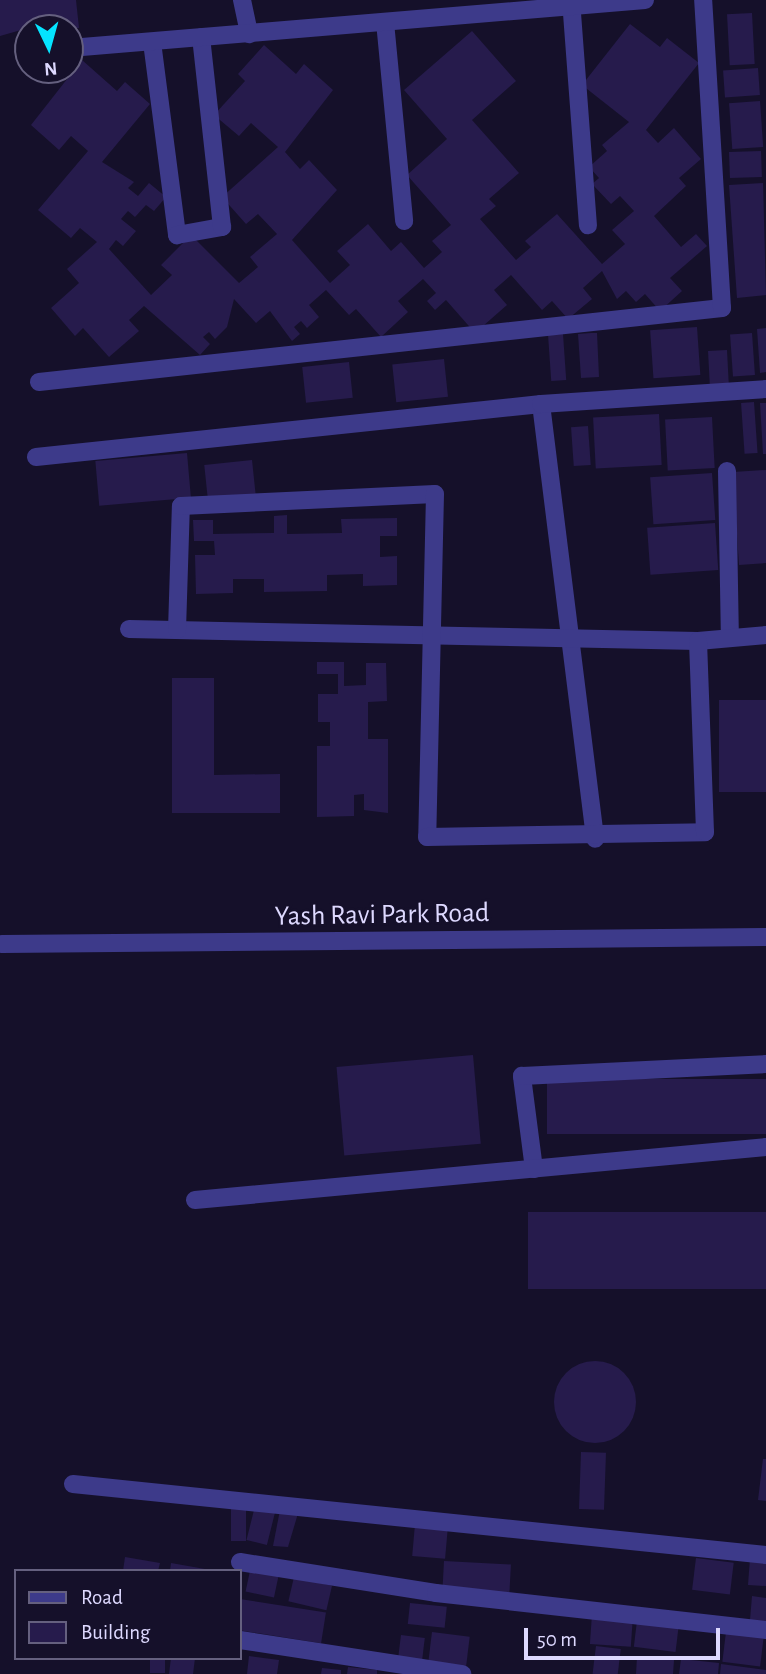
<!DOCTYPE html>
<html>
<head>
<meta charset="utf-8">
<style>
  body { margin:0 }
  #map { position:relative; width:766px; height:1674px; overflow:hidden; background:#15102a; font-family:"Alegreya Sans",sans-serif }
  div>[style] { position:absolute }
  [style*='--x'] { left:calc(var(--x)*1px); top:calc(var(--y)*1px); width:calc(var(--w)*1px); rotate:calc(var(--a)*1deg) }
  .building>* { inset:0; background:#261b4c; transform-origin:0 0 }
  .round { border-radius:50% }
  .minor>* { height:18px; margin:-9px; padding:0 9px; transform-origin:9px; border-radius:9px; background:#3d3a8a }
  span { translate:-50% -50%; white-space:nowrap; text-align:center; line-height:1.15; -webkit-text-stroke:5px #15102a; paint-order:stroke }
  .street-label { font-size:28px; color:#ded9ff }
  .legend { position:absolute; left:14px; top:1569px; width:228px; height:91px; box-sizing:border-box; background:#15102a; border:2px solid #65607f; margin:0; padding:9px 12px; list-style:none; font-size:21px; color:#ded9ff }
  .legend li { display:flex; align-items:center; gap:14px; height:35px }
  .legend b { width:35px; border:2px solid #65607f }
  .north { position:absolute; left:14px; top:14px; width:70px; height:70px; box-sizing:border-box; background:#15102a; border:2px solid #65607f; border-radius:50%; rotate:175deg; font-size:19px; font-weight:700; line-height:28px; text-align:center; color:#ded9ff }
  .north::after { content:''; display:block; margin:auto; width:24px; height:32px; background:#05e4ff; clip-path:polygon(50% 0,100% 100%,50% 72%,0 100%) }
  .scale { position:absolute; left:524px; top:1628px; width:196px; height:32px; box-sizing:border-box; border:4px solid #ded9ff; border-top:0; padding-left:9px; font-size:21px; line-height:24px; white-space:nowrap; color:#ded9ff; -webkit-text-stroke:5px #15102a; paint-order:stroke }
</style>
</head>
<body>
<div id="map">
  <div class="building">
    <i style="clip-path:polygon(0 0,76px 0,79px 28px,28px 28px,0 36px)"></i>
    <i style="left:752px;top:13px;width:51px;height:25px;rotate:87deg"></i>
    <i style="clip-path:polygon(630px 24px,660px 47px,667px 38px,699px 63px,646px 130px,658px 143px,674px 128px,701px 159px,679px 178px,686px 186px,654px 216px,681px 247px,696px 234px,707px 246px,670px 278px,682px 291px,660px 311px,645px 294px,636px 302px,626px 291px,617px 299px,602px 271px,583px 288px,592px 299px,568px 319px,552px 301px,542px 310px,511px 275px,494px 290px,507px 305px,475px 333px,446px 300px,435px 310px,427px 301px,436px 293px,423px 279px,398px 301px,408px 312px,381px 337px,356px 309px,349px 315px,326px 290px,309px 305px,319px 317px,307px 328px,301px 321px,294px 327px,300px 334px,292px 341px,270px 311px,256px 323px,234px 299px,227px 327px,215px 339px,209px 332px,203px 337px,210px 344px,200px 355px,144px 306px,129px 320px,139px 331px,109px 357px,83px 328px,75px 336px,51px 308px,79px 283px,67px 269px,97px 242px,80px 228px,71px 238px,38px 210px,88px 151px,71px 136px,59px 150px,31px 125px,82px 60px,117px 91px,125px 82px,150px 104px,102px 162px,134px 182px,128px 188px,138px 196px,149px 183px,166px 197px,154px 211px,146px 205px,135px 217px,128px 211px,121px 219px,136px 231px,123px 246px,116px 240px,109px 249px,151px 295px,172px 275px,161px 265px,191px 235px,239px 283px,258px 267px,250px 257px,277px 234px,258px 214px,246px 224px,222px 197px,278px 147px,251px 123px,239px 136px,214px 115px,245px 81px,238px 74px,264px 45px,296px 74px,304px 64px,333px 90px,285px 152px,300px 169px,309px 160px,337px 190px,292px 240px,330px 283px,350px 265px,337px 251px,368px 224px,391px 251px,401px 242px,424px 268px,442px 252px,432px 241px,451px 225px,407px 175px,447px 139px,404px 90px,472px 31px,516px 81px,472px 120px,519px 173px,489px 199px,496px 206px,480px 219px,516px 260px,531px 247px,525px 241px,557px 214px,602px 264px,625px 244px,612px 230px,634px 211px,620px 196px,611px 204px,592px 184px,599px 178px,589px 167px,607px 151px,602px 145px,629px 122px,582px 85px)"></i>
    <i style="left:758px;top:68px;width:27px;height:35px;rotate:86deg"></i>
    <i style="left:760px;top:101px;width:46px;height:31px;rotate:86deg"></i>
    <i style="left:761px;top:151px;width:26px;height:32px;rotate:88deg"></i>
    <i style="clip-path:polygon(763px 183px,766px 295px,737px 298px,729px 185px)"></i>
    <i style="left:697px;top:327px;width:48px;height:47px;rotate:86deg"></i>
    <i style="clip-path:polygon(766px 328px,766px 372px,760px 373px,757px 329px)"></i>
    <i style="clip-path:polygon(591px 333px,597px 333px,599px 377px,581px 378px,578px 334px)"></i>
    <i style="left:752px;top:333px;width:42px;height:22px;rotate:86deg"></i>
    <i style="left:563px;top:334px;width:46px;height:15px;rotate:86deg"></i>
    <i style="left:727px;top:350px;width:37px;height:19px;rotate:87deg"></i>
    <i style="left:444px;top:359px;width:38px;height:52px;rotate:84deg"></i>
    <i style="left:349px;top:362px;width:36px;height:47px;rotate:84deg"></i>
    <i style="left:754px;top:402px;width:51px;height:13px;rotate:86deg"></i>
    <i style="clip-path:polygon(760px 403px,766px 403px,766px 454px,763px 454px)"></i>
    <i style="left:659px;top:414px;width:51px;height:66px;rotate:87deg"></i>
    <i style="left:712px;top:417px;width:51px;height:47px;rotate:87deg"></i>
    <i style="left:588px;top:426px;width:39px;height:17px;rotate:86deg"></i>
    <i style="left:187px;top:453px;width:45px;height:92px;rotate:85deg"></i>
    <i style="left:252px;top:460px;width:36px;height:48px;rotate:84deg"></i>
    <i style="clip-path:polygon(766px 470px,766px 563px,739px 565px,733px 472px)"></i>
    <i style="left:712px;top:473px;width:47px;height:62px;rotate:86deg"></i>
    <i style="clip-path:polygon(287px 515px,287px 534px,342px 533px,341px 519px,397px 518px,397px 536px,380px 536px,380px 557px,397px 556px,397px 585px,363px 586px,363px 574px,327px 575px,327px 591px,264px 592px,264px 579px,233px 579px,233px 593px,196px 594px,195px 555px,215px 555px,214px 541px,194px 541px,193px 520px,213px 520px,213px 534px,274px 533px,274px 516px)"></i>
    <i style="left:715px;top:523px;width:47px;height:68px;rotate:86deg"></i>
    <i style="clip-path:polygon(317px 662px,344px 662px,344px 686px,366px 685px,366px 663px,386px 663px,387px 701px,368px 702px,368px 739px,388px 739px,388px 813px,364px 810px,364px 794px,354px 795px,354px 816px,317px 817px,317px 746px,330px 746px,330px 722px,318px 722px,318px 694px,338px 694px,338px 674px,317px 674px)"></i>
    <i style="clip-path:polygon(172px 678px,214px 678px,214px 775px,280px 774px,280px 813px,172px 813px)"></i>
    <i style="left:766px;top:700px;width:92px;height:47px;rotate:90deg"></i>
    <i style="left:473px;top:1055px;width:89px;height:137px;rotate:85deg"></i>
    <i style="left:766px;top:1079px;width:55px;height:219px;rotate:90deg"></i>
    <i style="left:766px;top:1212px;width:77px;height:238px;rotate:90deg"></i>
    <i class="round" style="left:554px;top:1361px;width:82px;height:82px"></i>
    <i style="left:581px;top:1452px;width:25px;height:57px;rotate:2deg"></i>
    <i style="clip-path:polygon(763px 1459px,766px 1459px,766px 1501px,758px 1500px)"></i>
    <i style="left:255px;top:1506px;width:21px;height:35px;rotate:14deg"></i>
    <i style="left:231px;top:1508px;width:15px;height:33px"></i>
    <i style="clip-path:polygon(280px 1510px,299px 1510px,288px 1547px,273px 1546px)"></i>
    <i style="left:415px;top:1524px;width:33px;height:32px;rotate:5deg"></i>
    <i style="clip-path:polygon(125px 1557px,160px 1563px,158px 1571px,123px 1571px)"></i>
    <i style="left:696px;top:1558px;width:38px;height:32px;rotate:7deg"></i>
    <i style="clip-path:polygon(750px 1558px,766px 1560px,766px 1586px,748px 1585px)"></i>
    <i style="left:444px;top:1561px;width:67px;height:29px;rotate:3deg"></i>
    <i style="clip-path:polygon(171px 1563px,205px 1569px,205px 1571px,170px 1571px)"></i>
    <i style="left:251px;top:1566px;width:29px;height:26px;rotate:12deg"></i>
    <i style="left:294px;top:1577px;width:39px;height:25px;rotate:13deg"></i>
    <i style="clip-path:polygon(752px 1596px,766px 1598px,766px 1622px,750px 1620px)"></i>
    <i style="left:240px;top:1599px;width:87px;height:31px;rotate:9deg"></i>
    <i style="left:410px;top:1603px;width:37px;height:21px;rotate:6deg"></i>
    <i style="left:592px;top:1614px;width:41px;height:30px;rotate:4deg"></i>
    <i style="left:637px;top:1621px;width:42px;height:26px;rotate:7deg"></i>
    <i style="left:432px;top:1632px;width:38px;height:34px;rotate:7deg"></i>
    <i style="left:726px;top:1632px;width:38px;height:30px;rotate:7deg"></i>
    <i style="left:401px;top:1635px;width:24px;height:28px;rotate:7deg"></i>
    <i style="left:596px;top:1646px;width:25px;height:28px;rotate:7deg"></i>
    <i style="clip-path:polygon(249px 1656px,279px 1660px,277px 1674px,247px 1674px)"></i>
    <i style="clip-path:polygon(637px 1657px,674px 1660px,673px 1674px,636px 1674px)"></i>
    <i style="left:150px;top:1658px;width:15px;height:15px"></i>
    <i style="clip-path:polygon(171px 1658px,195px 1658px,193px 1674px,169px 1674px)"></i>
    <i style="clip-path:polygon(681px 1659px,719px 1663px,718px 1674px,679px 1674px)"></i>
    <i style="clip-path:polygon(721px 1664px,766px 1670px,766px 1674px,720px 1674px)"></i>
    <i style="clip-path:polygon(348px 1667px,377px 1670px,377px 1674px,347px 1674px)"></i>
    <i style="clip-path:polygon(322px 1668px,341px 1670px,341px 1674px,321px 1674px)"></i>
  </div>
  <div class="minor">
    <i style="--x:242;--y:0;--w:35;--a:78"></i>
    <i style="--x:571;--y:0;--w:226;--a:85.7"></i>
    <i style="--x:385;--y:22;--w:200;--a:84.5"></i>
    <i style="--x:152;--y:42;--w:195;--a:82.6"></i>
    <i style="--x:177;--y:235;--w:46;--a:-10.1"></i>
    <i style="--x:222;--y:227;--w:191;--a:-96.3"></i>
    <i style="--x:70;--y:48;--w:577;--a:-4.77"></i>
    <i style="--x:39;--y:382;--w:687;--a:-6.18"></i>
    <i style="--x:722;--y:308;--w:309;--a:-93.5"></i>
    <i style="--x:541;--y:404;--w:438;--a:82.9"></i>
    <i style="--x:36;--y:457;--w:508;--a:-5.99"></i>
    <i style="--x:541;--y:404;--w:225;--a:-3.8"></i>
    <i style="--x:727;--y:471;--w:166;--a:89"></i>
    <i style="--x:129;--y:629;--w:569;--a:1.21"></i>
    <i style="--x:698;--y:641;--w:68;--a:-5"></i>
    <i style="--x:177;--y:630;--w:124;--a:-88.2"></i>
    <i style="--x:181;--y:506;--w:254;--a:-2.7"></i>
    <i style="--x:435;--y:494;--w:343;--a:91.3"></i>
    <i style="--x:427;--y:837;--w:278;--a:-1"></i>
    <i style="--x:705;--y:832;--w:191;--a:-92.1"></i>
    <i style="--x:2;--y:944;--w:764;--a:-0.52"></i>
    <i style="--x:534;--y:1169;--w:94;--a:-97.4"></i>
    <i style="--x:522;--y:1076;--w:244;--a:-2.8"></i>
    <i style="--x:195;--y:1200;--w:573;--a:-5.3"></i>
    <i style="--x:73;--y:1484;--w:697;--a:5.85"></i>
    <i style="--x:240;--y:1562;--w:198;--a:9"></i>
    <i style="--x:436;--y:1593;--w:332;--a:6.4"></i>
    <i style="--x:240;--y:1640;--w:225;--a:8.7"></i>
  </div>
  <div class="street-label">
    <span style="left:382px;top:915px;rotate:-1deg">Yash Ravi Park Road</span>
  </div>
  <ul class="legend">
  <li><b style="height:9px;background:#3d3a8a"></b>Road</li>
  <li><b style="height:19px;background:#261b4c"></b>Building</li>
  </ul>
  <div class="north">N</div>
  <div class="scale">50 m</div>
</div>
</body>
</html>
